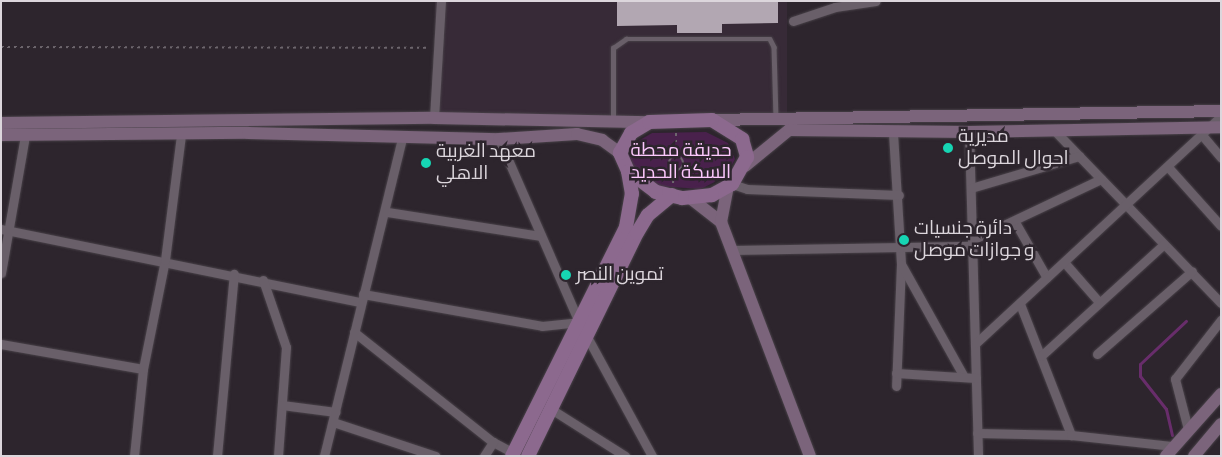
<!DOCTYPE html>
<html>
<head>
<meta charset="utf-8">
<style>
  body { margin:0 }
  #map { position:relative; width:1222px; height:457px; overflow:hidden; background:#2d252d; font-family:"Alegreya Sans",Cairo,sans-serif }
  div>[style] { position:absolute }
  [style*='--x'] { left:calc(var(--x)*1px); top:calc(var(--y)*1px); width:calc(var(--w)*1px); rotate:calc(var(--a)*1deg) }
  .built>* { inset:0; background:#372a37; transform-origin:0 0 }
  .green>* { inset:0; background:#49214c }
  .stream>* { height:3px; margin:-1.5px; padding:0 1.5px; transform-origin:1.5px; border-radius:1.5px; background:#682d6b }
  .building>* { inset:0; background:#b2a7b2 }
  .path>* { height:2px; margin-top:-1px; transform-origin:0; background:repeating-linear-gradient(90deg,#6d666d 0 2.5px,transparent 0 6.5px) }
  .path>.ring { margin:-1px; padding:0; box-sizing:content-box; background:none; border:2px solid #6d666d; border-radius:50% }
  .roads { filter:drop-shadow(0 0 1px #494249) drop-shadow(0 0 1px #494249) }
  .service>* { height:4.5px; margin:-2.25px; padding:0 2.25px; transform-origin:2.25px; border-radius:2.25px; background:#695f69 }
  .minor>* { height:9px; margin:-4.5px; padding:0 4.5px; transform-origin:4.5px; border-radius:4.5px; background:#695f69 }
  .secondary>* { height:12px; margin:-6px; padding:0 6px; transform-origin:6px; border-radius:6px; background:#7b647b }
  .primary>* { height:14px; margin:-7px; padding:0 7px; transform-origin:7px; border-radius:7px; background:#8c698e }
  .dots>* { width:14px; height:14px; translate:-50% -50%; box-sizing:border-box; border:2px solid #2d252d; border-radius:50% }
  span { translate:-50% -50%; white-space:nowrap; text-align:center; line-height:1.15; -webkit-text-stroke:5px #2d252d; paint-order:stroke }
  .poi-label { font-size:19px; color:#dcd6dc }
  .left { translate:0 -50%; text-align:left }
  .park-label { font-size:19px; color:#fbc7fc }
  .frame { position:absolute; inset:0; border:2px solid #dcd6dc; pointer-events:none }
</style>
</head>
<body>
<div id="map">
  <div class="built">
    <i style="left:435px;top:1px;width:352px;height:117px"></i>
  </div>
  <div class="green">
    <i style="clip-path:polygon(706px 132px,728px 143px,735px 159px,726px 176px,701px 189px,656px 186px,634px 169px,627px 156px,635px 143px,652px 133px)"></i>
  </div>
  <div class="stream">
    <i style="--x:1172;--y:435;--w:27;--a:-103"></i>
    <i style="--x:1166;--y:409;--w:42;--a:-128.2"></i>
    <i style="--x:1140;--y:376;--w:12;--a:-90"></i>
    <i style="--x:1140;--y:364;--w:63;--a:-43.1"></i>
  </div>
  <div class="building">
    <i style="clip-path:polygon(617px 1px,778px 1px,778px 23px,722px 24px,722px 33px,677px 33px,677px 25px,617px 26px)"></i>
  </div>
  <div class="path">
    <i style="--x:1;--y:47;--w:428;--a:0.1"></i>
    <i style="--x:676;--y:155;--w:22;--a:-90"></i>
    <i class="ring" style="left:669px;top:156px;width:12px;height:12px"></i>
    <i style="--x:673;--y:183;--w:13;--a:-86"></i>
  </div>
  <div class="roads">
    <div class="service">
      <i style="--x:613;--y:119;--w:71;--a:-90"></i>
      <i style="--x:613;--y:48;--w:16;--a:-35"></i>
      <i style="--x:626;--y:39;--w:144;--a:0"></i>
      <i style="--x:770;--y:39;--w:9;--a:63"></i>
      <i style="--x:774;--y:47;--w:70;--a:88.4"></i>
    </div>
    <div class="minor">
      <i style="--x:793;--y:21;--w:44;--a:-18.4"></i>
      <i style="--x:835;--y:7;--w:41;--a:-8.3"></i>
      <i style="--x:434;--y:118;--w:117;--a:-86.6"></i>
      <i style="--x:1053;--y:129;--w:242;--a:46"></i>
      <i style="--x:969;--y:132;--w:324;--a:88.4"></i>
      <i style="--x:893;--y:133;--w:131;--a:86.5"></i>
      <i style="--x:901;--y:264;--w:122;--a:92.3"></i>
      <i style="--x:1202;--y:135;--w:30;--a:50"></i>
      <i style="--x:499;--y:139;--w:200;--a:66.4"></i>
      <i style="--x:579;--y:322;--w:153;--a:61.4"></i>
      <i style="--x:1168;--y:167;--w:79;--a:48.1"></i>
      <i style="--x:732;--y:184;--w:16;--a:18"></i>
      <i style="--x:747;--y:189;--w:152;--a:2.3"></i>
      <i style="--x:971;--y:188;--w:113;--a:-16.5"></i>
      <i style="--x:387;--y:212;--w:155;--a:8.9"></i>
      <i style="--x:1015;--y:222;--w:64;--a:60.3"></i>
      <i style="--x:1;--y:229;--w:367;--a:11.5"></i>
      <i style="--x:972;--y:240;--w:143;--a:-25.3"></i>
      <i style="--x:732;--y:250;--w:241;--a:-1"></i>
      <i style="--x:1064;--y:262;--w:53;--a:48.8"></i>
      <i style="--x:901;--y:264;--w:127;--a:60.8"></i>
      <i style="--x:1;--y:273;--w:140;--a:-80.1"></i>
      <i style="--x:263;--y:280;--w:71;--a:71.1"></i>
      <i style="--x:286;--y:347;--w:109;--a:94.2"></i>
      <i style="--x:363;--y:294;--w:182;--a:10.1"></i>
      <i style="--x:542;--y:326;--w:37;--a:-6"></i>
      <i style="--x:1020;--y:304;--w:141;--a:68.7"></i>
      <i style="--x:354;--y:332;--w:177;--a:38.4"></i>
      <i style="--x:493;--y:442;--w:24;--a:28"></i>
      <i style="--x:976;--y:343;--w:334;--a:-42.8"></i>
      <i style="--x:1;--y:344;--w:144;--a:10"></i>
      <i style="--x:1097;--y:354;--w:126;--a:-41.1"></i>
      <i style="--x:1041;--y:356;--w:166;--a:-42.3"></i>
      <i style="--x:896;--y:373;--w:80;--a:3.6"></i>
      <i style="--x:282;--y:405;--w:54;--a:7.4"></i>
      <i style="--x:551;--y:409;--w:88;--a:32.4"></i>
      <i style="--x:333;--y:422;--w:108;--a:18.4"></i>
      <i style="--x:1188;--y:429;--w:52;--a:-104.6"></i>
      <i style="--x:1175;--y:379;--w:75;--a:-52.1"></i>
      <i style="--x:977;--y:433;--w:94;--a:1.2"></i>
      <i style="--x:1071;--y:435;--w:103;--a:6.2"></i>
      <i style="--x:134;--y:456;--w:87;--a:-84.1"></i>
      <i style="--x:143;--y:369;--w:111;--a:-78.6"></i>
      <i style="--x:165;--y:260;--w:126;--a:-82.7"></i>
      <i style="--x:217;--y:456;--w:183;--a:-84.7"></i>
      <i style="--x:324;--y:456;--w:326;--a:-76.2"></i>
      <i style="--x:484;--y:456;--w:17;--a:-57"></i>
    </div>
    <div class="secondary">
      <i style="--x:712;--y:120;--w:509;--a:-1.01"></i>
      <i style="--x:1;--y:123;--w:433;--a:-0.7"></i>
      <i style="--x:434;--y:118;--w:215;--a:1.1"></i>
      <i style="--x:1;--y:135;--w:247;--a:-0.5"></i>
      <i style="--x:248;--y:133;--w:251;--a:1.4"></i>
      <i style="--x:499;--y:139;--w:78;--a:-3.7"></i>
      <i style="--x:577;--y:134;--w:26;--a:13"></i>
      <i style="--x:602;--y:140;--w:22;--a:36"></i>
      <i style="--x:745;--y:166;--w:57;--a:-39.3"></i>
      <i style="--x:789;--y:130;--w:180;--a:0.6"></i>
      <i style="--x:969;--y:132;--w:252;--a:-1.1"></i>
      <i style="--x:689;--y:197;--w:41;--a:38"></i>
      <i style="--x:721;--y:222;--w:250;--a:69.2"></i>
      <i style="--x:721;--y:222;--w:36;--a:-79"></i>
      <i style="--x:1166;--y:456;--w:83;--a:-48.4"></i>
      <i style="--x:1194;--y:456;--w:42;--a:-49.8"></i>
    </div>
    <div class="primary">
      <i style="--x:712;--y:120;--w:36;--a:32"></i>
      <i style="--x:742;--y:139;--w:19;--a:74"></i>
      <i style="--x:747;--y:157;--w:31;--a:119"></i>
      <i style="--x:732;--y:184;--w:23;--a:151"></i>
      <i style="--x:712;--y:195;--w:30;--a:174"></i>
      <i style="--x:682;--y:198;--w:27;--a:-167"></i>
      <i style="--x:656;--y:192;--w:35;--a:-143"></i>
      <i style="--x:628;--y:171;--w:20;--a:-114"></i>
      <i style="--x:620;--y:153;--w:23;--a:-61"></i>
      <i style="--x:631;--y:133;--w:21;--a:-31"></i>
      <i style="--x:649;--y:122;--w:63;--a:-1.8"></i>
      <i style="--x:512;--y:456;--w:256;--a:-63.5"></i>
      <i style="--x:626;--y:227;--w:34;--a:-80"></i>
      <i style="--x:632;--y:194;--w:23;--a:-100"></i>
      <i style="--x:528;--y:456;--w:248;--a:-64"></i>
      <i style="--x:637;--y:233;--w:21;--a:-59"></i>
      <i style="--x:648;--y:215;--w:31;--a:-40"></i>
    </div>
  </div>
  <div class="dots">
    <i style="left:948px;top:148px;background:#16d5b3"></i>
    <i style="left:426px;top:163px;background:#16d5b3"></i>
    <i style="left:904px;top:240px;background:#16d5b3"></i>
    <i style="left:566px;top:275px;background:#16d5b3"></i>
  </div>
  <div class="poi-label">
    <span class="left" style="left:958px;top:148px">مديرية<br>احوال الموصل</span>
    <span class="left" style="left:436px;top:163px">معهد الغربية<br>الاهلي</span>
    <span class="left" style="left:914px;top:240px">دائرة جنسيات<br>و جوازات موصل</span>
    <span class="left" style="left:576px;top:275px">تموين النصر</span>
  </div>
  <div class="park-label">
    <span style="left:681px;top:162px">حديقة محطة<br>السكة الحديد</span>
  </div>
  <div class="frame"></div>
</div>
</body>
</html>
